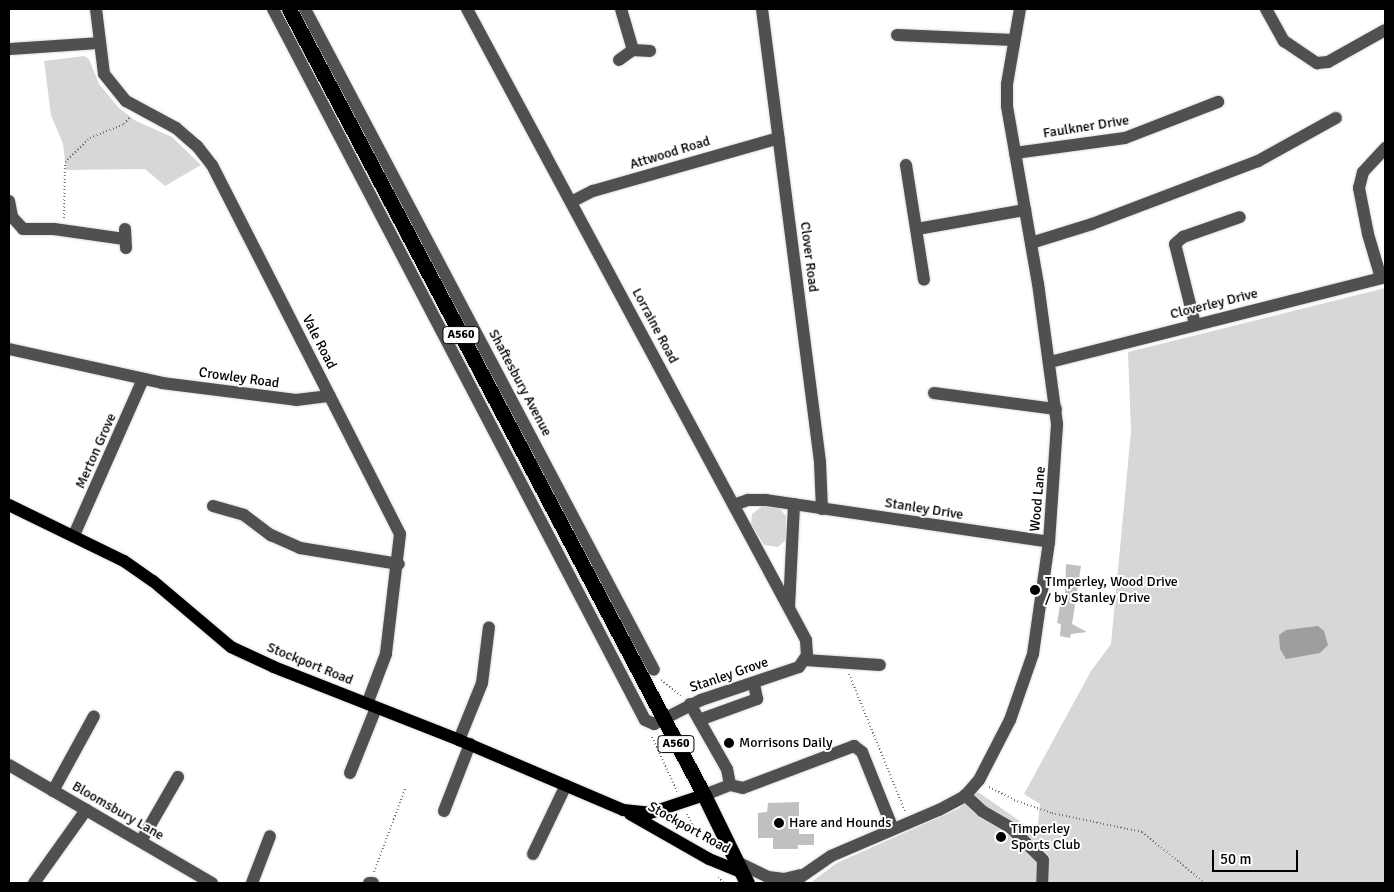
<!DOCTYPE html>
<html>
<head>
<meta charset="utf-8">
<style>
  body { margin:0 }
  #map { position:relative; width:1394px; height:892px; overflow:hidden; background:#fff; font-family:Signika,sans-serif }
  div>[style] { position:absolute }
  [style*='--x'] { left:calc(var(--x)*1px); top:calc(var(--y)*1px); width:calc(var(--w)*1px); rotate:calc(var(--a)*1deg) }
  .green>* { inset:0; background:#d7d7d7 }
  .water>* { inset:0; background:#9e9e9e }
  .building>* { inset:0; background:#c0c0c0 }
  .path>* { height:2px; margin-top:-1px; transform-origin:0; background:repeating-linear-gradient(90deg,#727272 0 1px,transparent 0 3.5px) }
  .roads { filter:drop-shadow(0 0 1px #dbdbdb) drop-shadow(0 0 1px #dbdbdb) }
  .minor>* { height:12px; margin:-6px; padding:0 6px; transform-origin:6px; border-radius:6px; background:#505050 }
  .major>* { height:12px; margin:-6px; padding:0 6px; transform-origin:6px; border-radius:6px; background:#000 }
  .highway>* { height:15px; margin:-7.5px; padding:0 7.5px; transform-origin:7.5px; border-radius:7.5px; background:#000 }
  .dots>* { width:14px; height:14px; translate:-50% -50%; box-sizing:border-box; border:2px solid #fff; border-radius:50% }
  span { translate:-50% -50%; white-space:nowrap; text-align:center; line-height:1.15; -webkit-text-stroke:4px #fff; paint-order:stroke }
  .shield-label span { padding:1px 4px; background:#fff; border:1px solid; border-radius:4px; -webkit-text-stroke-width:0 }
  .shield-label { font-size:12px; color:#000; font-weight:700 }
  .street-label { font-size:14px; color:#000 }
  .poi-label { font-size:14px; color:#000 }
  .left { translate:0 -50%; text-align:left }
  .frame { position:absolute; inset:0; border:10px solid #000; pointer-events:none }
  .scale { position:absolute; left:1212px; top:850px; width:86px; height:22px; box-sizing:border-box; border:2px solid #000; border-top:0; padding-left:6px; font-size:15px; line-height:18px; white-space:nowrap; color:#000; -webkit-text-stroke:4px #fff; paint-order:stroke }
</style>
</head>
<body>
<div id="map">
  <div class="green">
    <i style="clip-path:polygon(84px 56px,89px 59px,99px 84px,119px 108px,136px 121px,172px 137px,201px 165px,165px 186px,145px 169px,66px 170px,63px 144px,51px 115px,44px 61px)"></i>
    <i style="clip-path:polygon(1385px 288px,1385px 883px,810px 883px,837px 863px,958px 809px,978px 792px,1037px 833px,1040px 804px,1024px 794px,1091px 671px,1111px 644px,1131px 431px,1128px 352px)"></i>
    <i style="clip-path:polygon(764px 505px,778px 507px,786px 516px,786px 540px,778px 547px,764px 545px,751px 524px,752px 514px)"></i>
  </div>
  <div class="water">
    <i style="clip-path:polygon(1318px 626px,1324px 631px,1328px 645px,1320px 653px,1286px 659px,1280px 649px,1279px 635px,1286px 630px)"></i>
  </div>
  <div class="building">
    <i style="clip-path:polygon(1066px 564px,1081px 566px,1072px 624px,1087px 632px,1071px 634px,1070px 638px,1060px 636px,1061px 624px,1057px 623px,1061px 599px,1065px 600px)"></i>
    <i style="clip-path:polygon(799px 802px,799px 834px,814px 834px,814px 845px,798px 845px,798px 849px,773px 849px,773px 838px,758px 838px,758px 813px,767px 812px,768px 803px)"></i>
  </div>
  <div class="path">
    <i style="--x:64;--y:218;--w:56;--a:-89"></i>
    <i style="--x:65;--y:162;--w:35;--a:-44"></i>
    <i style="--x:90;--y:138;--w:37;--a:-22"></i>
    <i style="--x:124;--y:124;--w:9;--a:-49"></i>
    <i style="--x:849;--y:674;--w:148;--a:67.8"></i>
    <i style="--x:661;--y:680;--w:28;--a:38"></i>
    <i style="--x:652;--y:737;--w:60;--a:65.2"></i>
    <i style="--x:989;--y:787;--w:28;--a:27"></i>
    <i style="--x:1014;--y:800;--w:40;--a:18.9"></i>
    <i style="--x:1052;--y:813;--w:92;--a:11.9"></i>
    <i style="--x:1142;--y:832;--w:81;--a:39"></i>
    <i style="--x:687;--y:814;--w:28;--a:64"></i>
    <i style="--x:374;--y:872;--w:89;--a:-69.5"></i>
    <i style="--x:718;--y:877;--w:8;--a:45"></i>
  </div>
  <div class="roads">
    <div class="minor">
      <i style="--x:96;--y:9;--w:65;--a:83"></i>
      <i style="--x:104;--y:74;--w:35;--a:51"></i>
      <i style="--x:126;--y:101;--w:57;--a:28.4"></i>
      <i style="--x:176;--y:128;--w:28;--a:41"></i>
      <i style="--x:197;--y:146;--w:24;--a:52"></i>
      <i style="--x:212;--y:165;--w:414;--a:63"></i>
      <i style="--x:400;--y:534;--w:121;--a:96.7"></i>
      <i style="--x:386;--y:654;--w:53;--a:110.8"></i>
      <i style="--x:273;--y:9;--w:802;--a:62.38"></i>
      <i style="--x:645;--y:720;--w:10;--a:24"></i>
      <i style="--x:654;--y:724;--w:53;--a:-27.1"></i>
      <i style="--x:701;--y:700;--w:103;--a:-18.6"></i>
      <i style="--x:799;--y:667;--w:14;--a:-56"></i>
      <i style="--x:807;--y:655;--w:15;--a:-94"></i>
      <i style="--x:806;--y:640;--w:716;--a:-118.25"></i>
      <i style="--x:305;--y:9;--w:747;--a:62.17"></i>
      <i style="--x:621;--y:9;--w:43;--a:73.7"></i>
      <i style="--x:762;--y:9;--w:457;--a:82.7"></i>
      <i style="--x:820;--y:462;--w:47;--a:87.6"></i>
      <i style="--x:1266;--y:9;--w:37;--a:61"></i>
      <i style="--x:1284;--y:41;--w:40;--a:34"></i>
      <i style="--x:1317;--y:63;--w:11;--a:-5"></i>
      <i style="--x:1328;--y:62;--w:65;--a:-29.3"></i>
      <i style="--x:897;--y:35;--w:117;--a:2.4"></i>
      <i style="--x:9;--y:49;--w:90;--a:-3.8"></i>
      <i style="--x:619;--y:60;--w:17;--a:-36"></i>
      <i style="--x:633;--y:50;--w:17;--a:3"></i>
      <i style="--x:1015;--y:153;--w:111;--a:-7.8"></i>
      <i style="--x:1125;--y:138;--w:100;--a:-21.2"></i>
      <i style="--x:906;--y:165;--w:116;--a:81.1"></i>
      <i style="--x:9;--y:201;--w:16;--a:79"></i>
      <i style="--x:12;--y:217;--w:16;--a:47"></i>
      <i style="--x:23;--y:229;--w:31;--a:0"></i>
      <i style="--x:54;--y:229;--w:71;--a:8.1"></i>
      <i style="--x:571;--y:202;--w:25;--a:-27"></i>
      <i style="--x:593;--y:191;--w:193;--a:-15.9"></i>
      <i style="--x:125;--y:229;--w:19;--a:87"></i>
      <i style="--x:917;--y:229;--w:110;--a:-10"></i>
      <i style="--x:1031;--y:243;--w:64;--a:-17.3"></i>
      <i style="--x:1092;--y:224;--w:178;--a:-20.8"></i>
      <i style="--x:1258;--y:161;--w:89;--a:-28.9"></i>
      <i style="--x:1381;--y:278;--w:46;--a:-106.5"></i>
      <i style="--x:1368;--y:234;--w:47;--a:-101.1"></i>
      <i style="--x:1359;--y:188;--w:16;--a:-76"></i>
      <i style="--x:1363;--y:172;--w:33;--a:-47"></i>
      <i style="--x:1195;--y:324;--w:82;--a:-104"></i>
      <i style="--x:1175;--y:244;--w:11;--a:-41"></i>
      <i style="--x:1183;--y:237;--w:60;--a:-19.3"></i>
      <i style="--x:9;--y:349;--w:157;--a:12.5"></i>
      <i style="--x:162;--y:383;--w:135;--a:7.2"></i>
      <i style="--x:296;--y:400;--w:34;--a:-7"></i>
      <i style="--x:1050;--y:362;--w:346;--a:-14.2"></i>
      <i style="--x:934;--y:393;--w:123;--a:7.5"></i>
      <i style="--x:734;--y:505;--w:15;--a:-20"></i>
      <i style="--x:748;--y:500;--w:18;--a:0"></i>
      <i style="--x:766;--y:500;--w:286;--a:8.4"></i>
      <i style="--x:213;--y:506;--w:32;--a:16"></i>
      <i style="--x:244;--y:515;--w:34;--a:37"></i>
      <i style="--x:271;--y:535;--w:32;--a:24"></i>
      <i style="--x:300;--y:548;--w:100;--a:9.2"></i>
      <i style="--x:74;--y:535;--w:171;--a:-66.1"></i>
      <i style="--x:789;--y:607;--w:103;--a:-87.2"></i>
      <i style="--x:805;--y:660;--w:75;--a:3.8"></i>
      <i style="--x:690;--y:704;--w:75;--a:60.4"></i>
      <i style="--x:727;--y:769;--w:16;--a:79"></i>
      <i style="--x:730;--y:785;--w:28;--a:159"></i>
      <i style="--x:699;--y:720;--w:62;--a:-19.9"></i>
      <i style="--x:757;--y:699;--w:16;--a:-101"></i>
      <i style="--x:459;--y:740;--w:61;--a:-68"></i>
      <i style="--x:482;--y:683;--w:56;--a:-82.9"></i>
      <i style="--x:9;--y:765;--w:235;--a:30.2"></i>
      <i style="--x:350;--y:773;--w:70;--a:-68.2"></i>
      <i style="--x:730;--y:785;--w:13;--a:13"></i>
      <i style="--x:743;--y:788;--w:119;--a:-20.7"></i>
      <i style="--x:854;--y:746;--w:10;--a:37"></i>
      <i style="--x:862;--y:752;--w:83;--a:68.1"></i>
      <i style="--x:53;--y:791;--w:85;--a:-61.3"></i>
      <i style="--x:965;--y:795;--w:23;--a:43"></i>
      <i style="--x:982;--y:811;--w:34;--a:30"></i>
      <i style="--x:1011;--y:828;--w:45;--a:45"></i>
      <i style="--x:1043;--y:860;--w:23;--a:92"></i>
      <i style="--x:444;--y:811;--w:72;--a:-68.8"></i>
      <i style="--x:141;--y:841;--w:74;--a:-60"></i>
      <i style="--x:533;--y:854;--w:76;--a:-64.4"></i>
      <i style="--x:735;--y:861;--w:37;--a:26"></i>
      <i style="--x:768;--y:877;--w:16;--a:7"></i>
      <i style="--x:784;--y:879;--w:17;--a:-13"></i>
      <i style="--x:34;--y:883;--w:90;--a:-54.5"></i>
      <i style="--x:252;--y:883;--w:50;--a:-69"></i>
      <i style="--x:369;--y:883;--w:4;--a:0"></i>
      <i style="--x:792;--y:883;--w:47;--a:-34.7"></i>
      <i style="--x:831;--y:856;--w:117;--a:-23.1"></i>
      <i style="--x:939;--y:810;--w:30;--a:-28"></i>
      <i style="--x:965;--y:796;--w:21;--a:-49"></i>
      <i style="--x:979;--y:780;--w:68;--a:-62.7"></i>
      <i style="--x:1010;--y:720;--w:70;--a:-70.8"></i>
      <i style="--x:1033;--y:654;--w:113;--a:-81.9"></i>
      <i style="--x:1049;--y:542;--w:118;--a:-86.1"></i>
      <i style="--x:1057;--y:424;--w:141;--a:-97.7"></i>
      <i style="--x:1038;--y:284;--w:181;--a:-99.9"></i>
      <i style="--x:1007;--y:106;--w:22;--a:-90"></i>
      <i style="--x:1007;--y:84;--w:76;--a:-80.2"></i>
    </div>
    <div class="major">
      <i style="--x:9;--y:505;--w:128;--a:26"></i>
      <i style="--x:124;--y:561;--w:35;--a:35"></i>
      <i style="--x:153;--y:581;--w:102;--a:40.2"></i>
      <i style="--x:231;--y:647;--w:47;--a:24.9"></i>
      <i style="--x:274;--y:667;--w:199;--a:21.5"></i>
      <i style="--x:459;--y:740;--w:178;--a:23.1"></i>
      <i style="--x:623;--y:810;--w:27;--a:6"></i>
      <i style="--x:650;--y:813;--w:57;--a:-18.4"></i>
      <i style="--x:630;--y:814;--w:91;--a:29.7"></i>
      <i style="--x:709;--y:859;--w:35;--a:22"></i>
    </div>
    <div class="highway">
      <i style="--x:289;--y:9;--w:889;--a:62.17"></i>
      <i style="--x:704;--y:795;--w:98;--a:64"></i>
    </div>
  </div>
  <div class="dots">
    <i style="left:1035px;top:590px;background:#000"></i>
    <i style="left:729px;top:743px;background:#000"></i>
    <i style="left:779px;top:823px;background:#000"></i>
    <i style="left:1001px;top:837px;background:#000"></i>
  </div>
  <div class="shield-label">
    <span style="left:461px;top:335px">A560</span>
    <span style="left:676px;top:744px">A560</span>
  </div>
  <div class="street-label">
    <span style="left:1086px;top:127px;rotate:-9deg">Faulkner Drive</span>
    <span style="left:670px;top:153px;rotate:-17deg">Attwood Road</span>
    <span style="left:809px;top:257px;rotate:83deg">Clover Road</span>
    <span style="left:1214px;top:304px;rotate:-14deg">Cloverley Drive</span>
    <span style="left:655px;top:326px;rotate:62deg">Lorraine Road</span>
    <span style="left:319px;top:342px;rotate:63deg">Vale Road</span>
    <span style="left:239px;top:378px;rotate:8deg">Crowley Road</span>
    <span style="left:520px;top:383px;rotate:62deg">Shaftesbury Avenue</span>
    <span style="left:96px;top:451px;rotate:-66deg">Merton Grove</span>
    <span style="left:1038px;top:499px;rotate:-85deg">Wood Lane</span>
    <span style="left:924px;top:509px;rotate:9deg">Stanley Drive</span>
    <span style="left:310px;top:664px;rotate:22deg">Stockport Road</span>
    <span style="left:729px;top:675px;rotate:-19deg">Stanley Grove</span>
    <span style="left:118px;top:811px;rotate:30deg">Bloomsbury Lane</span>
    <span style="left:689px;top:828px;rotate:29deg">Stockport Road</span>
  </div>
  <div class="poi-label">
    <span class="left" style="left:1045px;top:590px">TImperley, Wood Drive<br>/ by Stanley Drive</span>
    <span class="left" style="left:739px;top:743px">Morrisons Daily</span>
    <span class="left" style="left:789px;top:823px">Hare and Hounds</span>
    <span class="left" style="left:1011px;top:837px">Timperley<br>Sports Club</span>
  </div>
  <div class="frame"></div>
  <div class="scale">50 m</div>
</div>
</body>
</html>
